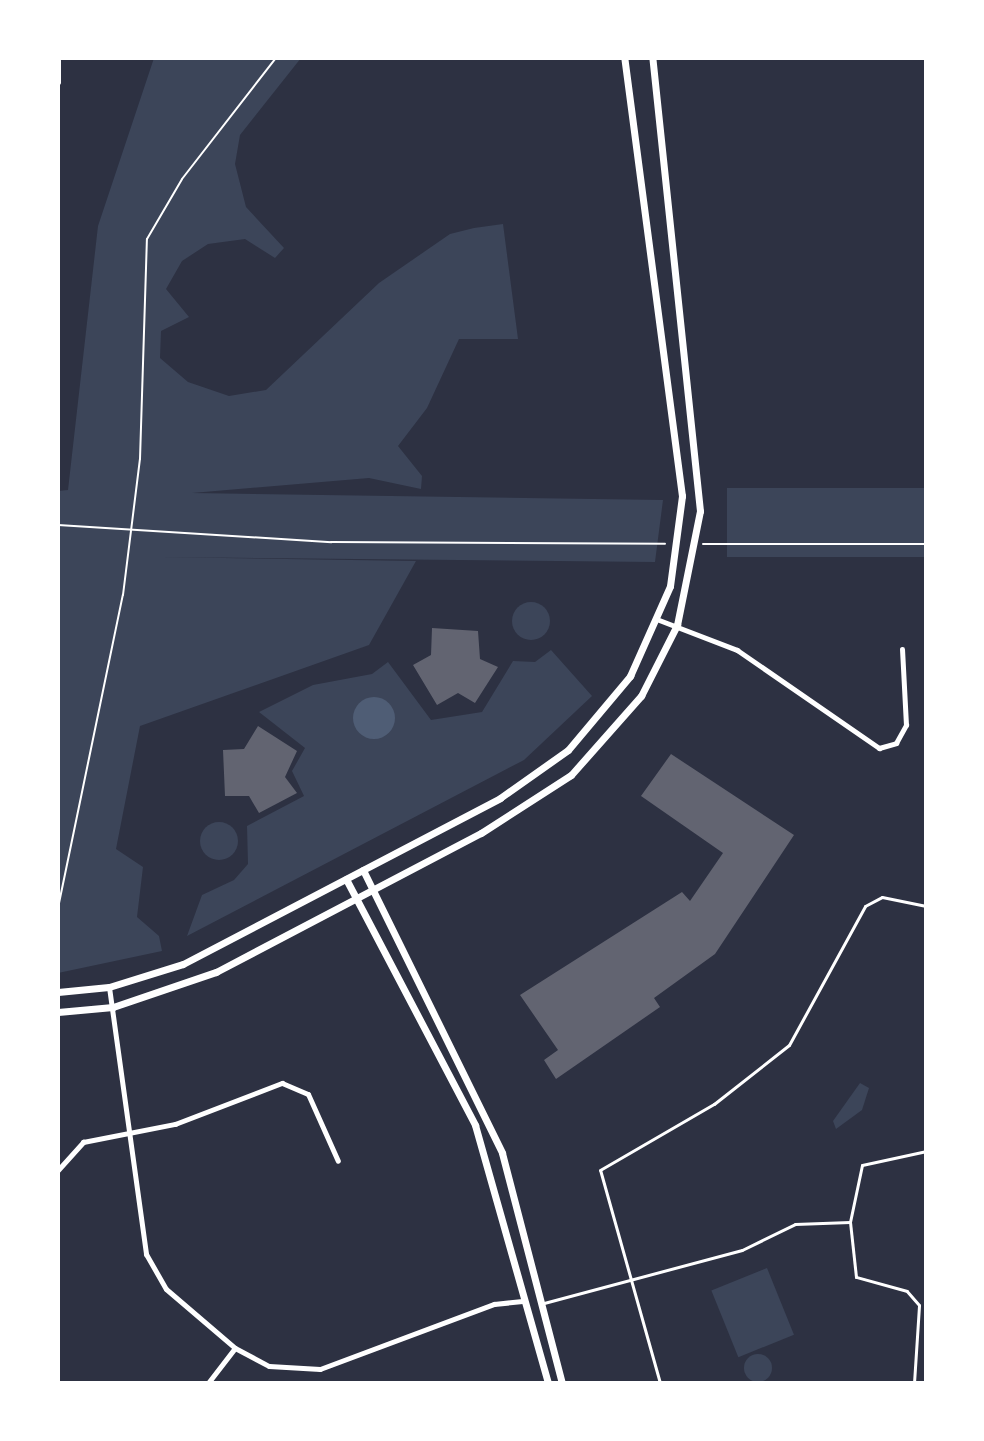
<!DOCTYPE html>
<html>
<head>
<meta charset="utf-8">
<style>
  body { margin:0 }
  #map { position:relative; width:984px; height:1441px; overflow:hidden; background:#2d3142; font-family:Signika,sans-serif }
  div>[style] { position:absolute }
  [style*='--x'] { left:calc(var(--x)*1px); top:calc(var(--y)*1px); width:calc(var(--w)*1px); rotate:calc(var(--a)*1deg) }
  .green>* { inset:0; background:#3c4559; transform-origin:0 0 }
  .round { border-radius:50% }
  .water>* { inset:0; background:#4f5d75 }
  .building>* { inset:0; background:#626471 }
  .path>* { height:2px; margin:-1px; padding:0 1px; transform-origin:1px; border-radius:1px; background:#fff }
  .service>* { height:3px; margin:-1.5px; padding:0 1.5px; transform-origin:1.5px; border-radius:1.5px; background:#fff }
  .minor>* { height:5px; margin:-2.5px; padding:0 2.5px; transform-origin:2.5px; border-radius:2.5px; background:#fff }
  .tertiary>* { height:7px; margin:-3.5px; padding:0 3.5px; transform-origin:3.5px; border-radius:3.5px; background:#fff }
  span { translate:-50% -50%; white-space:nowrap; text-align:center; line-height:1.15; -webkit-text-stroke:6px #fff; paint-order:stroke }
  .frame { position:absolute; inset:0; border:60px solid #fff; pointer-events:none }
</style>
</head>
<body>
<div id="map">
  <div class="green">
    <i style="clip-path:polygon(154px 58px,301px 58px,240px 135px,235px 164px,246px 207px,284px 248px,275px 258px,245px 239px,208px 244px,182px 261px,166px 289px,189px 317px,161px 331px,160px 358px,188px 382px,229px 396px,266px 390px,379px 283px,450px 234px,474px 228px,503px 224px,518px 339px,459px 339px,427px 408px,398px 446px,422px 476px,421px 489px,369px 478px,192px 493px,663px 500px,655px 562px,160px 557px,416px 561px,369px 645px,140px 726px,116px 849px,143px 867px,137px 917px,159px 936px,162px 951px,58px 973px,58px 491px,68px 490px,98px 226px)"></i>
    <i style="left:727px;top:488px;width:199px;height:69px"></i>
    <i class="round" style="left:512px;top:602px;width:38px;height:38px"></i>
    <i style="clip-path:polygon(551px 650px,592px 696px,524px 760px,187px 936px,202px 895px,234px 880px,248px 864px,247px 826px,304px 796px,292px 771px,305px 748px,259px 712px,313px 685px,372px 674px,388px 662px,431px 720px,482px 712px,513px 661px,535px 662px)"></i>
    <i class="round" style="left:200px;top:822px;width:38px;height:38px"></i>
    <i style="clip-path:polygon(860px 1083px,869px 1088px,862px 1110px,836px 1129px,833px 1121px)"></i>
    <i style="left:767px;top:1268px;width:72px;height:60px;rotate:68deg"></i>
    <i class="round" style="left:744px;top:1354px;width:28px;height:28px"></i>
  </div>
  <div class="water">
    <i class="round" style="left:353px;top:697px;width:42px;height:42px"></i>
  </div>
  <div class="building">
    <i style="clip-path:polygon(432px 628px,478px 631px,480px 659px,498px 667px,475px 703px,458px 693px,437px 705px,413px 665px,431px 655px)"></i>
    <i style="clip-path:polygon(258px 726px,297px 751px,285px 777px,297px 793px,259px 813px,249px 796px,225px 796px,223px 750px,244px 749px)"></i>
    <i style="clip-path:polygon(671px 754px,794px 835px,715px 954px,654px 998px,660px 1007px,556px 1079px,544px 1060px,558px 1050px,520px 995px,682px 892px,690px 901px,723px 853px,641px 796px)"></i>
  </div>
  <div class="path">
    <i style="--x:58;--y:525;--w:274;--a:3.6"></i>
    <i style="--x:331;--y:542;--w:334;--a:0.3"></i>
    <i style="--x:703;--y:544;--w:223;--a:0"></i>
    <i style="--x:58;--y:908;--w:320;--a:-78.3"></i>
    <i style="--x:123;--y:595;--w:137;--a:-82.9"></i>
    <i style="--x:140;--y:459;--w:220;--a:-88.2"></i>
    <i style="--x:147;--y:239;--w:69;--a:-59.7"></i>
    <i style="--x:182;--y:179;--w:153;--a:-52.2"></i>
  </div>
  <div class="service">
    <i style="--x:544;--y:1303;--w:205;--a:-15"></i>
    <i style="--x:742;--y:1250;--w:59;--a:-26.1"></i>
    <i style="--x:795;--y:1224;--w:55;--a:-2.1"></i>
    <i style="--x:660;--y:1383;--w:221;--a:-105.7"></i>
    <i style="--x:600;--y:1170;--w:132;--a:-30.1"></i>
    <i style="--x:714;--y:1104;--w:95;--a:-38.2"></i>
    <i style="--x:789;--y:1045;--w:158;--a:-61.3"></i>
    <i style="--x:865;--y:906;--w:19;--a:-28"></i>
    <i style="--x:882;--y:897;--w:45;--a:11.6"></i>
    <i style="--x:914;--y:1383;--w:78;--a:-86.3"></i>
    <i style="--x:919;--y:1305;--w:18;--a:-131"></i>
    <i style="--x:907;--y:1291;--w:53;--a:-164.6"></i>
    <i style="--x:856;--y:1277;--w:55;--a:-96.2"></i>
    <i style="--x:850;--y:1222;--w:58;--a:-78.1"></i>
    <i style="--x:862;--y:1165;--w:66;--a:-12.3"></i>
  </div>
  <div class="minor">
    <i style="--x:58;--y:60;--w:22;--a:90"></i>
    <i style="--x:659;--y:620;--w:84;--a:21"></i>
    <i style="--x:737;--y:650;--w:173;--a:34.6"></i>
    <i style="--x:879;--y:748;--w:18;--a:-16"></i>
    <i style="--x:896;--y:743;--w:21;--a:-61"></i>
    <i style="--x:906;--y:725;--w:76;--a:-93"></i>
    <i style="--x:109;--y:987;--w:270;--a:82.1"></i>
    <i style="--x:146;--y:1254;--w:40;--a:60.3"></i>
    <i style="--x:166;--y:1289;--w:91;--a:40.5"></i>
    <i style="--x:235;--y:1348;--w:38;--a:28"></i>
    <i style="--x:269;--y:1366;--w:51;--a:3.4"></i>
    <i style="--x:320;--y:1369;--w:186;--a:-20.5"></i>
    <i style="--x:494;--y:1304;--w:31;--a:-6"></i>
    <i style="--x:58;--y:1170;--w:38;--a:-48"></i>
    <i style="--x:83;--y:1142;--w:94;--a:-11.1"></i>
    <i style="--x:175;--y:1124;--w:115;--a:-21"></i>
    <i style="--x:282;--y:1083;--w:28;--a:23"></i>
    <i style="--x:308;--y:1094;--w:73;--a:65.9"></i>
    <i style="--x:208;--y:1383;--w:44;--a:-52.4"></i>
  </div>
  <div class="tertiary">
    <i style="--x:363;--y:870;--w:315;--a:63.8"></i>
    <i style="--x:502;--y:1153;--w:238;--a:75.4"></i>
    <i style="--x:346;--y:879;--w:278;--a:62.3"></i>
    <i style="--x:475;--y:1125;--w:268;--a:74.2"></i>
    <i style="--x:58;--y:992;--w:51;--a:-5.6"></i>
    <i style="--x:109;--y:987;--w:77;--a:-17.3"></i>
    <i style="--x:183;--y:964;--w:358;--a:-27.6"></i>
    <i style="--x:500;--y:798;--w:83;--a:-35.2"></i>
    <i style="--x:568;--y:750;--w:97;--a:-50"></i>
    <i style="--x:630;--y:676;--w:98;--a:-66"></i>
    <i style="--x:670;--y:586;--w:91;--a:-82.4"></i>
    <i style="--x:682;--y:496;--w:442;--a:-97.5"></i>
    <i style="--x:58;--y:1012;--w:55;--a:-5.2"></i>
    <i style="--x:113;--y:1007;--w:109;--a:-18.8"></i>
    <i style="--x:216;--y:972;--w:299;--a:-27.7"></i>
    <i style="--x:481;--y:833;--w:107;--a:-32.8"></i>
    <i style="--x:571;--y:775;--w:106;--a:-48.5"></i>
    <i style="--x:641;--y:696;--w:80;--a:-63.1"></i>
    <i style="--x:677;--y:625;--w:116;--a:-78.6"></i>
    <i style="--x:700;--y:511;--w:456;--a:-96"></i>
  </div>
  <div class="frame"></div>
</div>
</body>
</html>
